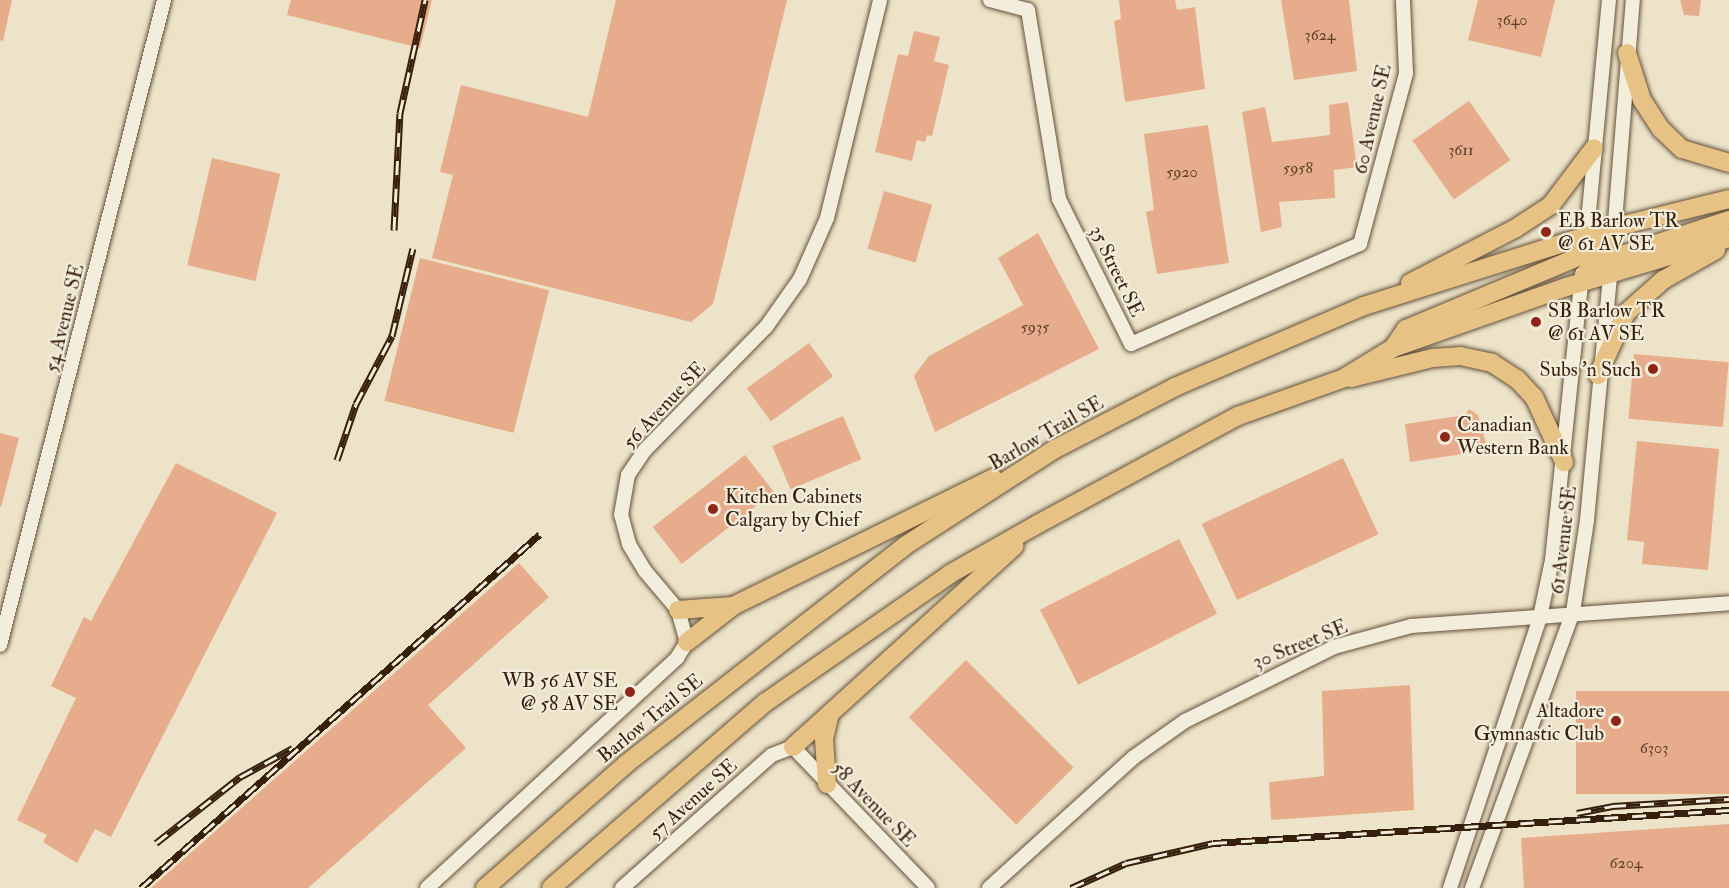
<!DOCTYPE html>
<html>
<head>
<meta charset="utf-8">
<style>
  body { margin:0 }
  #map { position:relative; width:1729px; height:888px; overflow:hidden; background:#ece3c8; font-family:"IM FELL Double Pica",serif }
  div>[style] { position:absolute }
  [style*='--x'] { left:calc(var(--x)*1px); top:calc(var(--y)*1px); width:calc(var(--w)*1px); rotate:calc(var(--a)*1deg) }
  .building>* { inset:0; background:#e6ac8b; transform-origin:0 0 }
  .roads { filter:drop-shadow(0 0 2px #64503a) drop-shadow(0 0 2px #64503a) }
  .minor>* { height:14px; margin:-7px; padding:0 7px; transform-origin:7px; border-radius:7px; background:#f3eddb }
  .major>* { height:18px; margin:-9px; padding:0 9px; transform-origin:9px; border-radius:9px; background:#e6c284 }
  .rail>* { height:7px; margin-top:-3.5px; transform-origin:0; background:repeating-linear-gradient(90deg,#f3eddb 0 14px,#361f0b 0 28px); box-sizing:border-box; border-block:2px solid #361f0b }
  .dots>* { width:16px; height:16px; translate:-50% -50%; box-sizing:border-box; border:3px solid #f3eddb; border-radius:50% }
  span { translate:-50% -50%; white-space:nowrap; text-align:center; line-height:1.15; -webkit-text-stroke:4.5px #f3eddb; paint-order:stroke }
  .number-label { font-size:16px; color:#62422b }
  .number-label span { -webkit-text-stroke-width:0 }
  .street-label { font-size:20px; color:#361f0b }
  .poi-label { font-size:20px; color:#361f0b }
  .left { translate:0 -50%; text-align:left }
  .right { translate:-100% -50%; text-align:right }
</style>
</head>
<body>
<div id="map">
  <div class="building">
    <i style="clip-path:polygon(0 0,12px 0,3px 41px,0 40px)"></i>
    <i style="clip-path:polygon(291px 0,432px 0,420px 48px,287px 15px)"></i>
    <i style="clip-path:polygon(616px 0,787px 0,713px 304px,691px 322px,432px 258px,453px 175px,440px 172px,461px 85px,588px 117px)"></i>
    <i style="clip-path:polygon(1119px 0,1175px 0,1177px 10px,1195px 7px,1205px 89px,1125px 102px,1114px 21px,1121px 19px)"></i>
    <i style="clip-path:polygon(1281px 0,1349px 0,1357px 71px,1294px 80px)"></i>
    <i style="clip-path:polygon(1478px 0,1555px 0,1541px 57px,1468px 40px)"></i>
    <i style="clip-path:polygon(1680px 0,1701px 0,1699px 16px,1684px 15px)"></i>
    <i style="clip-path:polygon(914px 31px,940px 37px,934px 61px,949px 65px,932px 136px,927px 135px,925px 142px,917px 140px,912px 161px,875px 152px,898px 54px,908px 56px)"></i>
    <i style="left:1469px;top:101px;width:72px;height:69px;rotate:55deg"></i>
    <i style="clip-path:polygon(1348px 102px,1357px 167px,1334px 170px,1335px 198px,1279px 202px,1282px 227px,1261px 232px,1242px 112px,1265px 107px,1272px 142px,1330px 135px,1329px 105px)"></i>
    <i style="clip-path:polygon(1208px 125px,1229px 263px,1157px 274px,1146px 212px,1154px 210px,1144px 134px)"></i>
    <i style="left:212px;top:158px;width:70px;height:110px;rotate:13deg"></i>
    <i style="left:884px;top:191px;width:50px;height:60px;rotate:16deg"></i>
    <i style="clip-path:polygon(1038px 233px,1099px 349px,935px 432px,914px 376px,929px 356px,1023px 305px,998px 258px)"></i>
    <i style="left:420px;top:258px;width:133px;height:147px;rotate:14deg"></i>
    <i style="left:809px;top:343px;width:41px;height:77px;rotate:54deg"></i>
    <i style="left:1634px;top:354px;width:95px;height:65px;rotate:5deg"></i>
    <i style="clip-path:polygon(1469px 409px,1478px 415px,1488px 450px,1410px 462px,1405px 424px,1466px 415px)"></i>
    <i style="left:843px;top:416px;width:47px;height:77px;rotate:67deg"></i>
    <i style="clip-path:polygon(0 433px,19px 438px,1px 507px,0 507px)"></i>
    <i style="clip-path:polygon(1637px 441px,1719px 449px,1708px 570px,1642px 564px,1644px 542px,1627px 540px)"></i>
    <i style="left:745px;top:455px;width:47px;height:117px;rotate:52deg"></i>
    <i style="left:1343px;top:458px;width:84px;height:156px;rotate:65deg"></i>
    <i style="clip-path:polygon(176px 463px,277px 513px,111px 837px,95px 829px,77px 863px,43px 842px,47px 835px,17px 820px,76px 698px,51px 686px,84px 617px,91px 621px)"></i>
    <i style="left:1179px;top:539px;width:84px;height:156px;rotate:63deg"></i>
    <i style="clip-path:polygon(519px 563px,549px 597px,428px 705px,466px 748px,308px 888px,151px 888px)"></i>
    <i style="left:966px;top:660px;width:152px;height:81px;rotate:45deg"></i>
    <i style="clip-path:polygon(1410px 685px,1414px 810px,1271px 820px,1269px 782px,1324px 776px,1322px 691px)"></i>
    <i style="left:1729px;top:691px;width:103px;height:153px;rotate:90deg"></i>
    <i style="clip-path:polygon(1729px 824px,1729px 888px,1524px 888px,1521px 838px)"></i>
  </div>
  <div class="roads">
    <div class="minor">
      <i style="--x:990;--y:0;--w:39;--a:15"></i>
      <i style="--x:1028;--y:10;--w:192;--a:80.7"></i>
      <i style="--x:1059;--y:199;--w:162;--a:63.6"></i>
      <i style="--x:1131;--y:344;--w:250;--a:-23.6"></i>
      <i style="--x:1360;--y:244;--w:177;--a:-74.9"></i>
      <i style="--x:1406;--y:73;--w:73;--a:-92.4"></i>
      <i style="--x:1614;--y:234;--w:235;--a:-85.4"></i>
      <i style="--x:1586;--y:243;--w:244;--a:-84.6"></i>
      <i style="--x:0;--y:645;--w:666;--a:-75.73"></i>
      <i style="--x:427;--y:888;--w:340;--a:-42.6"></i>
      <i style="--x:677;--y:658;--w:19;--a:-58"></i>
      <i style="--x:687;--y:642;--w:33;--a:-106"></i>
      <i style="--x:678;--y:610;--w:51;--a:-130.2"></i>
      <i style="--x:645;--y:571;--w:31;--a:-121"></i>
      <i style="--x:629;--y:544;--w:30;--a:-105"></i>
      <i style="--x:621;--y:515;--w:41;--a:-80.1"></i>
      <i style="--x:628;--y:475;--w:30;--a:-56"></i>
      <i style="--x:645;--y:450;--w:173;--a:-45.5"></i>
      <i style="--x:766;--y:327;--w:59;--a:-54.7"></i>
      <i style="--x:800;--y:279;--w:67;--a:-66.1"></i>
      <i style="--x:827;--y:218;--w:224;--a:-76.3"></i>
      <i style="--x:622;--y:888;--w:200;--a:-41.6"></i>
      <i style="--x:772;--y:755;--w:22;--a:-21"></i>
      <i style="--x:793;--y:747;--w:195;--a:46.2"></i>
      <i style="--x:989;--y:888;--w:195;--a:-42.1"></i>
      <i style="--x:1134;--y:757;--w:62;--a:-35.2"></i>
      <i style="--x:1185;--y:721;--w:166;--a:-26.4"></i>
      <i style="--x:1334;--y:647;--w:80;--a:-15.3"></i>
      <i style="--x:1411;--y:626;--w:319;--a:-4.1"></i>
      <i style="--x:1450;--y:888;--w:286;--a:-71.6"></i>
      <i style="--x:1540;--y:617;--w:58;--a:-78.1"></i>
      <i style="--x:1552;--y:560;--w:288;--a:-84"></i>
      <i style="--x:1472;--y:888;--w:294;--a:-69.9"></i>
      <i style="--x:1573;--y:612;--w:93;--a:-81.3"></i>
      <i style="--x:1587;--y:520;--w:256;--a:-84.6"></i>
    </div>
    <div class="major">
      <i style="--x:1627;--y:53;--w:49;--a:72.3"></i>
      <i style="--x:1642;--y:100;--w:35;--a:57"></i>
      <i style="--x:1661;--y:129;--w:29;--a:44"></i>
      <i style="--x:1682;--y:149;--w:49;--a:16.6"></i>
      <i style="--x:1583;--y:278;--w:15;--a:-58"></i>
      <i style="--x:1591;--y:265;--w:145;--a:-18.1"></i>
      <i style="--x:1410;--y:283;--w:119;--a:-27.4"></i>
      <i style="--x:1516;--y:228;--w:42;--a:-33.3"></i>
      <i style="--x:1551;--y:205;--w:71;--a:-53"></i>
      <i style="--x:1393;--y:348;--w:23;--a:-56"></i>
      <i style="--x:1406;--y:329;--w:215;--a:-22.7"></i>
      <i style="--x:1604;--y:246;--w:22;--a:-60"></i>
      <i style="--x:1598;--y:375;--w:68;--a:-65.7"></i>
      <i style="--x:1626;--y:313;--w:50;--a:-41.7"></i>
      <i style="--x:1663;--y:280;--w:61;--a:-29.5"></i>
      <i style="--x:1351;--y:378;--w:84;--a:-13.7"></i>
      <i style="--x:1433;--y:358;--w:27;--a:-4"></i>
      <i style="--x:1460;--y:356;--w:33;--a:12"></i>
      <i style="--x:1492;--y:363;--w:30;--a:33"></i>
      <i style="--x:1517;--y:379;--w:25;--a:47"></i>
      <i style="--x:1534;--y:397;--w:72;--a:65.2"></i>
      <i style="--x:678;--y:610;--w:55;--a:-4.2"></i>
      <i style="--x:687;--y:642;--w:58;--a:-38"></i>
      <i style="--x:733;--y:606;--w:290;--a:-26.2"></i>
      <i style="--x:793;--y:747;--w:299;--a:-42.2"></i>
      <i style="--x:827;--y:784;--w:45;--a:-93.8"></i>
      <i style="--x:824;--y:739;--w:26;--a:-77"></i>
      <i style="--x:485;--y:888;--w:188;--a:-41.3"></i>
      <i style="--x:626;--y:764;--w:355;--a:-38"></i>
      <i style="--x:906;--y:545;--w:177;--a:-32.8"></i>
      <i style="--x:1055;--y:449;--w:135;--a:-27.3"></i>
      <i style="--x:1175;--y:387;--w:206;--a:-23.2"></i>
      <i style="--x:1364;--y:306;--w:263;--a:-17.5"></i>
      <i style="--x:1615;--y:227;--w:117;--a:-13.8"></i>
      <i style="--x:551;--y:888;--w:284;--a:-40.9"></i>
      <i style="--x:766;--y:702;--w:224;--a:-34.8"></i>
      <i style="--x:950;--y:574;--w:101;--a:-29.6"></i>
      <i style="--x:1038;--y:524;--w:227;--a:-28.4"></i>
      <i style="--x:1238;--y:416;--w:113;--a:-19.7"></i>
      <i style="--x:1344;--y:378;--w:57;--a:-31.5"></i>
      <i style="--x:1393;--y:348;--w:183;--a:-19.4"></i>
      <i style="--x:1566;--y:287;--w:170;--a:-16.7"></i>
    </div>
  </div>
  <div class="rail">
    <i style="--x:394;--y:230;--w:117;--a:-87.1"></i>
    <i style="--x:400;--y:113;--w:116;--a:-77.5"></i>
    <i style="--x:337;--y:460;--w:59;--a:-71.3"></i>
    <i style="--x:356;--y:404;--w:77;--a:-62.1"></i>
    <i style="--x:392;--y:336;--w:90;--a:-76.6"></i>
    <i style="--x:1577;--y:813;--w:36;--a:-11"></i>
    <i style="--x:1612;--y:806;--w:117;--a:-3.4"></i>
    <i style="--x:156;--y:843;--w:107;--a:-38.2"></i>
    <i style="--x:240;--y:777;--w:60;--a:-28.7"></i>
    <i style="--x:141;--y:888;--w:533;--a:-41.58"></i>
    <i style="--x:1071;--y:888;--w:60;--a:-24.4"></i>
    <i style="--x:1126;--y:863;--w:89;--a:-12.9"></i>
    <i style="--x:1213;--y:843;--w:517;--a:-3.66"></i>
  </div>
  <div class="dots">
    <i style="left:1546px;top:232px;background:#8f2418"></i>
    <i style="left:1536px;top:322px;background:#8f2418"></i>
    <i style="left:1653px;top:369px;background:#8f2418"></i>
    <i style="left:1445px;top:437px;background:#8f2418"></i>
    <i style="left:713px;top:509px;background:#8f2418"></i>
    <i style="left:630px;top:692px;background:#8f2418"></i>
    <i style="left:1616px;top:721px;background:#8f2418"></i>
  </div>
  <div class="number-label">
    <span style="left:1512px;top:20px">3640</span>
    <span style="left:1320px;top:35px">3624</span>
    <span style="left:1461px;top:150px">3611</span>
    <span style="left:1298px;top:168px">5958</span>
    <span style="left:1182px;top:172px">5920</span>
    <span style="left:1035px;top:327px">5935</span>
    <span style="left:1654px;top:748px">6303</span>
    <span style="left:1626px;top:863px">6204</span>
  </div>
  <div class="street-label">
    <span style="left:1372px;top:119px;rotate:-77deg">60 Avenue SE</span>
    <span style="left:1117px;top:271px;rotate:64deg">35 Street SE</span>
    <span style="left:64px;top:318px;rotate:-76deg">54 Avenue SE</span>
    <span style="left:664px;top:405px;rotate:-47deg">56 Avenue SE</span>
    <span style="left:1046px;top:433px;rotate:-30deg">Barlow Trail SE</span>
    <span style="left:1563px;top:540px;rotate:-83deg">61 Avenue SE</span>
    <span style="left:1300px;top:644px;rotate:-22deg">30 Street SE</span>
    <span style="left:650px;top:718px;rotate:-39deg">Barlow Trail SE</span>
    <span style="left:693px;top:799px;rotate:-42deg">57 Avenue SE</span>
    <span style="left:874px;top:804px;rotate:46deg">58 Avenue SE</span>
  </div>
  <div class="poi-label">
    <span class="left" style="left:1558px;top:232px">EB Barlow TR<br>@ 61 AV SE</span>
    <span class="left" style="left:1548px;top:322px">SB Barlow TR<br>@ 61 AV SE</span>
    <span class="right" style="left:1641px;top:369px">Subs 'n Such</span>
    <span class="left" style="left:1457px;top:436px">Canadian<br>Western Bank</span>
    <span class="left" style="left:725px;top:508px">Kitchen Cabinets<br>Calgary by Chief</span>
    <span class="right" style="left:618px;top:692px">WB 56 AV SE<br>@ 58 AV SE</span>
    <span class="right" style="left:1604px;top:722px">Altadore<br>Gymnastic Club</span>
  </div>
</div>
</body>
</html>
